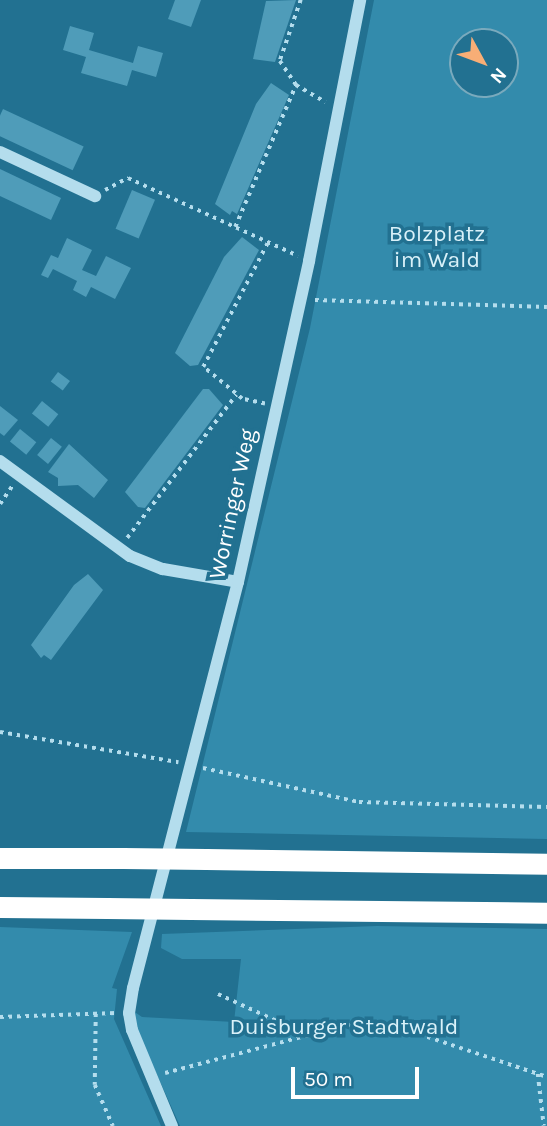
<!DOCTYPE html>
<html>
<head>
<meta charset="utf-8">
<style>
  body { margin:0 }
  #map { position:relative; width:547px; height:1126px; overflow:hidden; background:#227191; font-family:Karla,sans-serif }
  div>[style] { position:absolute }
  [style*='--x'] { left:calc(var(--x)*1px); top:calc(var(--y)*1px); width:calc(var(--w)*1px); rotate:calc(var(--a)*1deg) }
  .green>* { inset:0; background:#338bac }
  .building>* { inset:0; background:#4f9cb9; transform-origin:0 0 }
  .path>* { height:3.5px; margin-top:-1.75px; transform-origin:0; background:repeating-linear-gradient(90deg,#b4dded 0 3.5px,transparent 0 8.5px) }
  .minor>* { height:12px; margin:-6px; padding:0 6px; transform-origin:6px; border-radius:6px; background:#b4dded }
  .highway>* { height:21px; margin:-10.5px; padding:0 10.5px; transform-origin:10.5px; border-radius:10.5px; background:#fff }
  .highway-bridge>* { height:21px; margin:-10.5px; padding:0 10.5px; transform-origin:10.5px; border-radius:10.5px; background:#fff }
  span { translate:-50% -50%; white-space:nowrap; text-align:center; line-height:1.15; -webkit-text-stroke:7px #227191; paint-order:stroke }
  .park-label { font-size:23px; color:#d9f1f9 }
  .street-label { font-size:23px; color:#fff }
  .north { position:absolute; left:449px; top:28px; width:70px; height:70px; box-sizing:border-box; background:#227191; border:2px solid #7aaabd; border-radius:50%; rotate:131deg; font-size:19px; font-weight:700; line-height:28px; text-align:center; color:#fff }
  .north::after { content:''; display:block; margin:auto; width:24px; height:32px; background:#f8ae76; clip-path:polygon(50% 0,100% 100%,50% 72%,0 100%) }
  .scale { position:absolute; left:291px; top:1067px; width:128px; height:32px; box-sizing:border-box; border:4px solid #fff; border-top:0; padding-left:9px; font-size:21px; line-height:24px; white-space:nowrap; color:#fff; -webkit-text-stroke:5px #227191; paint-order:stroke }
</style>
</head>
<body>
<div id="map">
  <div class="green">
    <i style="clip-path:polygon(evenodd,374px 0,547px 0,547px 839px,186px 832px,310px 328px,374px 0,463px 42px,505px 42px,505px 84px,463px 84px,463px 42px)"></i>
    <i style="clip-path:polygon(377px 926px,547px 929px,547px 1126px,180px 1126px,126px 1006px,142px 1017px,234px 1022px,241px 959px,182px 959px,161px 948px,162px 934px)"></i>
    <i style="clip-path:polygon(0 927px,132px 932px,112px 988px,117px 989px,114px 1019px,161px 1126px,0 1126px)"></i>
  </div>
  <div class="building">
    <i style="clip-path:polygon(175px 0,201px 0,191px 27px,168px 19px)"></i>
    <i style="clip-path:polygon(296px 0,275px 62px,253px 59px,266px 1px)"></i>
    <i style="clip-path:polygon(70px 26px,94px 33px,89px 50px,133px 63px,138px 46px,163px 53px,156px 77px,132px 70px,127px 86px,81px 73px,86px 57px,63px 50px)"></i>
    <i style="clip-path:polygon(271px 83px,289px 95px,237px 214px,232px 211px,230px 215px,215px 204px,256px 104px)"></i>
    <i style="left:3px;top:109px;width:89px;height:26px;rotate:25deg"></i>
    <i style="clip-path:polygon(0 169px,61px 198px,51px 220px,0 196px)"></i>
    <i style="left:132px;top:190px;width:25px;height:42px;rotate:23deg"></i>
    <i style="clip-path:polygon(242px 237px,259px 250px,198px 365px,190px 366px,175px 353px,224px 257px)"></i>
    <i style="clip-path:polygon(67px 238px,92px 250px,82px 270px,96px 276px,106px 256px,131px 268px,115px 299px,91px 287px,86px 297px,73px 290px,77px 281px,53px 269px,48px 278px,41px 275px,51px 255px,58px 258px)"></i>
    <i style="left:58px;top:372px;width:15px;height:12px;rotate:37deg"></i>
    <i style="clip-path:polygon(203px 389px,209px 389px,223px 405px,145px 508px,138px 507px,125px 492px)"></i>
    <i style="left:42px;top:401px;width:21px;height:16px;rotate:39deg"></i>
    <i style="clip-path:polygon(0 406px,18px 420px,4px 436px,0 433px)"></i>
    <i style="left:20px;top:429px;width:21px;height:16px;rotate:39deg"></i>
    <i style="left:51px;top:438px;width:14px;height:22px;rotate:39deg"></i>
    <i style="clip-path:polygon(69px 444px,108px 480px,94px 498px,78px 485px,58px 486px,58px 478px,48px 472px)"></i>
    <i style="clip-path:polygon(88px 574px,103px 590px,51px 660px,44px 655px,41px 658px,31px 645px,74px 585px)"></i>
  </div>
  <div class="path">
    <i style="--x:301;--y:0;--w:65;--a:109"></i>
    <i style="--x:280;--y:61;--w:29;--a:56"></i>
    <i style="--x:296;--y:85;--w:34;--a:30"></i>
    <i style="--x:105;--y:190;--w:26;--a:-28"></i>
    <i style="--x:128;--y:178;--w:187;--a:24.6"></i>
    <i style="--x:235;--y:227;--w:155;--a:-66.8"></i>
    <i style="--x:315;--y:300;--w:232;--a:1.7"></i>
    <i style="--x:265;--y:404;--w:24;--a:-168"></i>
    <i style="--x:242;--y:399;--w:50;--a:-140.6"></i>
    <i style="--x:203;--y:367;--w:141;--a:-62.5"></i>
    <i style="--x:0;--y:504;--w:22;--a:-56"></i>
    <i style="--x:127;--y:538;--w:180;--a:-52.7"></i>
    <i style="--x:0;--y:732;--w:181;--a:9.6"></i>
    <i style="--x:203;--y:768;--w:160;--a:12.3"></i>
    <i style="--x:359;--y:802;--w:188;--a:1.5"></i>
    <i style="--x:218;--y:994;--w:98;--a:24.7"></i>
    <i style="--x:96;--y:1014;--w:71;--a:90.8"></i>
    <i style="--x:95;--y:1085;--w:45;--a:66.3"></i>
    <i style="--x:0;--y:1017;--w:116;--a:-2"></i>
    <i style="--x:165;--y:1073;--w:188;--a:-14.8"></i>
    <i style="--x:347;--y:1025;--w:48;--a:1.2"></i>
    <i style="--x:395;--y:1026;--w:160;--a:18.5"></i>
    <i style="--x:538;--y:1074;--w:52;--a:83.4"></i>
  </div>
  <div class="minor">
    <i style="--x:0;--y:152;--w:105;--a:24.9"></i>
    <i style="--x:0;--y:461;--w:161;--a:36.2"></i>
    <i style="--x:130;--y:556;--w:35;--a:22"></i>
    <i style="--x:163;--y:569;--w:76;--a:9.8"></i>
    <i style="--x:172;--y:1126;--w:104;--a:-112.6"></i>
    <i style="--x:132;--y:1030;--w:17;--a:-100"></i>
    <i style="--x:129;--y:1013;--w:25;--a:-81"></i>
    <i style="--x:133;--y:988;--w:419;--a:-75.5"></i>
    <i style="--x:238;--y:582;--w:329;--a:-77.5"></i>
    <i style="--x:309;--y:261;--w:266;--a:-78.9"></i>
  </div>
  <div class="highway">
    <i style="--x:0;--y:858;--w:123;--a:0"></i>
    <i style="--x:206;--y:859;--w:341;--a:0.8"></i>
    <i style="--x:0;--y:907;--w:107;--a:0.5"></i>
    <i style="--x:191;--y:909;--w:356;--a:0.6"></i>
  </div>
  <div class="highway-bridge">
    <i style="--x:123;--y:858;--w:83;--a:0.7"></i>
    <i style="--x:107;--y:908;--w:84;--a:0.7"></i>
  </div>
  <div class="park-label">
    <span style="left:437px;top:247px">Bolzplatz<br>im Wald</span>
    <span style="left:344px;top:1027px">Duisburger Stadtwald</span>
  </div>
  <div class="street-label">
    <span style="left:233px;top:504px;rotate:-78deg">Worringer Weg</span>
  </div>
  <div class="north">N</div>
  <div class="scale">50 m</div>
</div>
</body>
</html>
